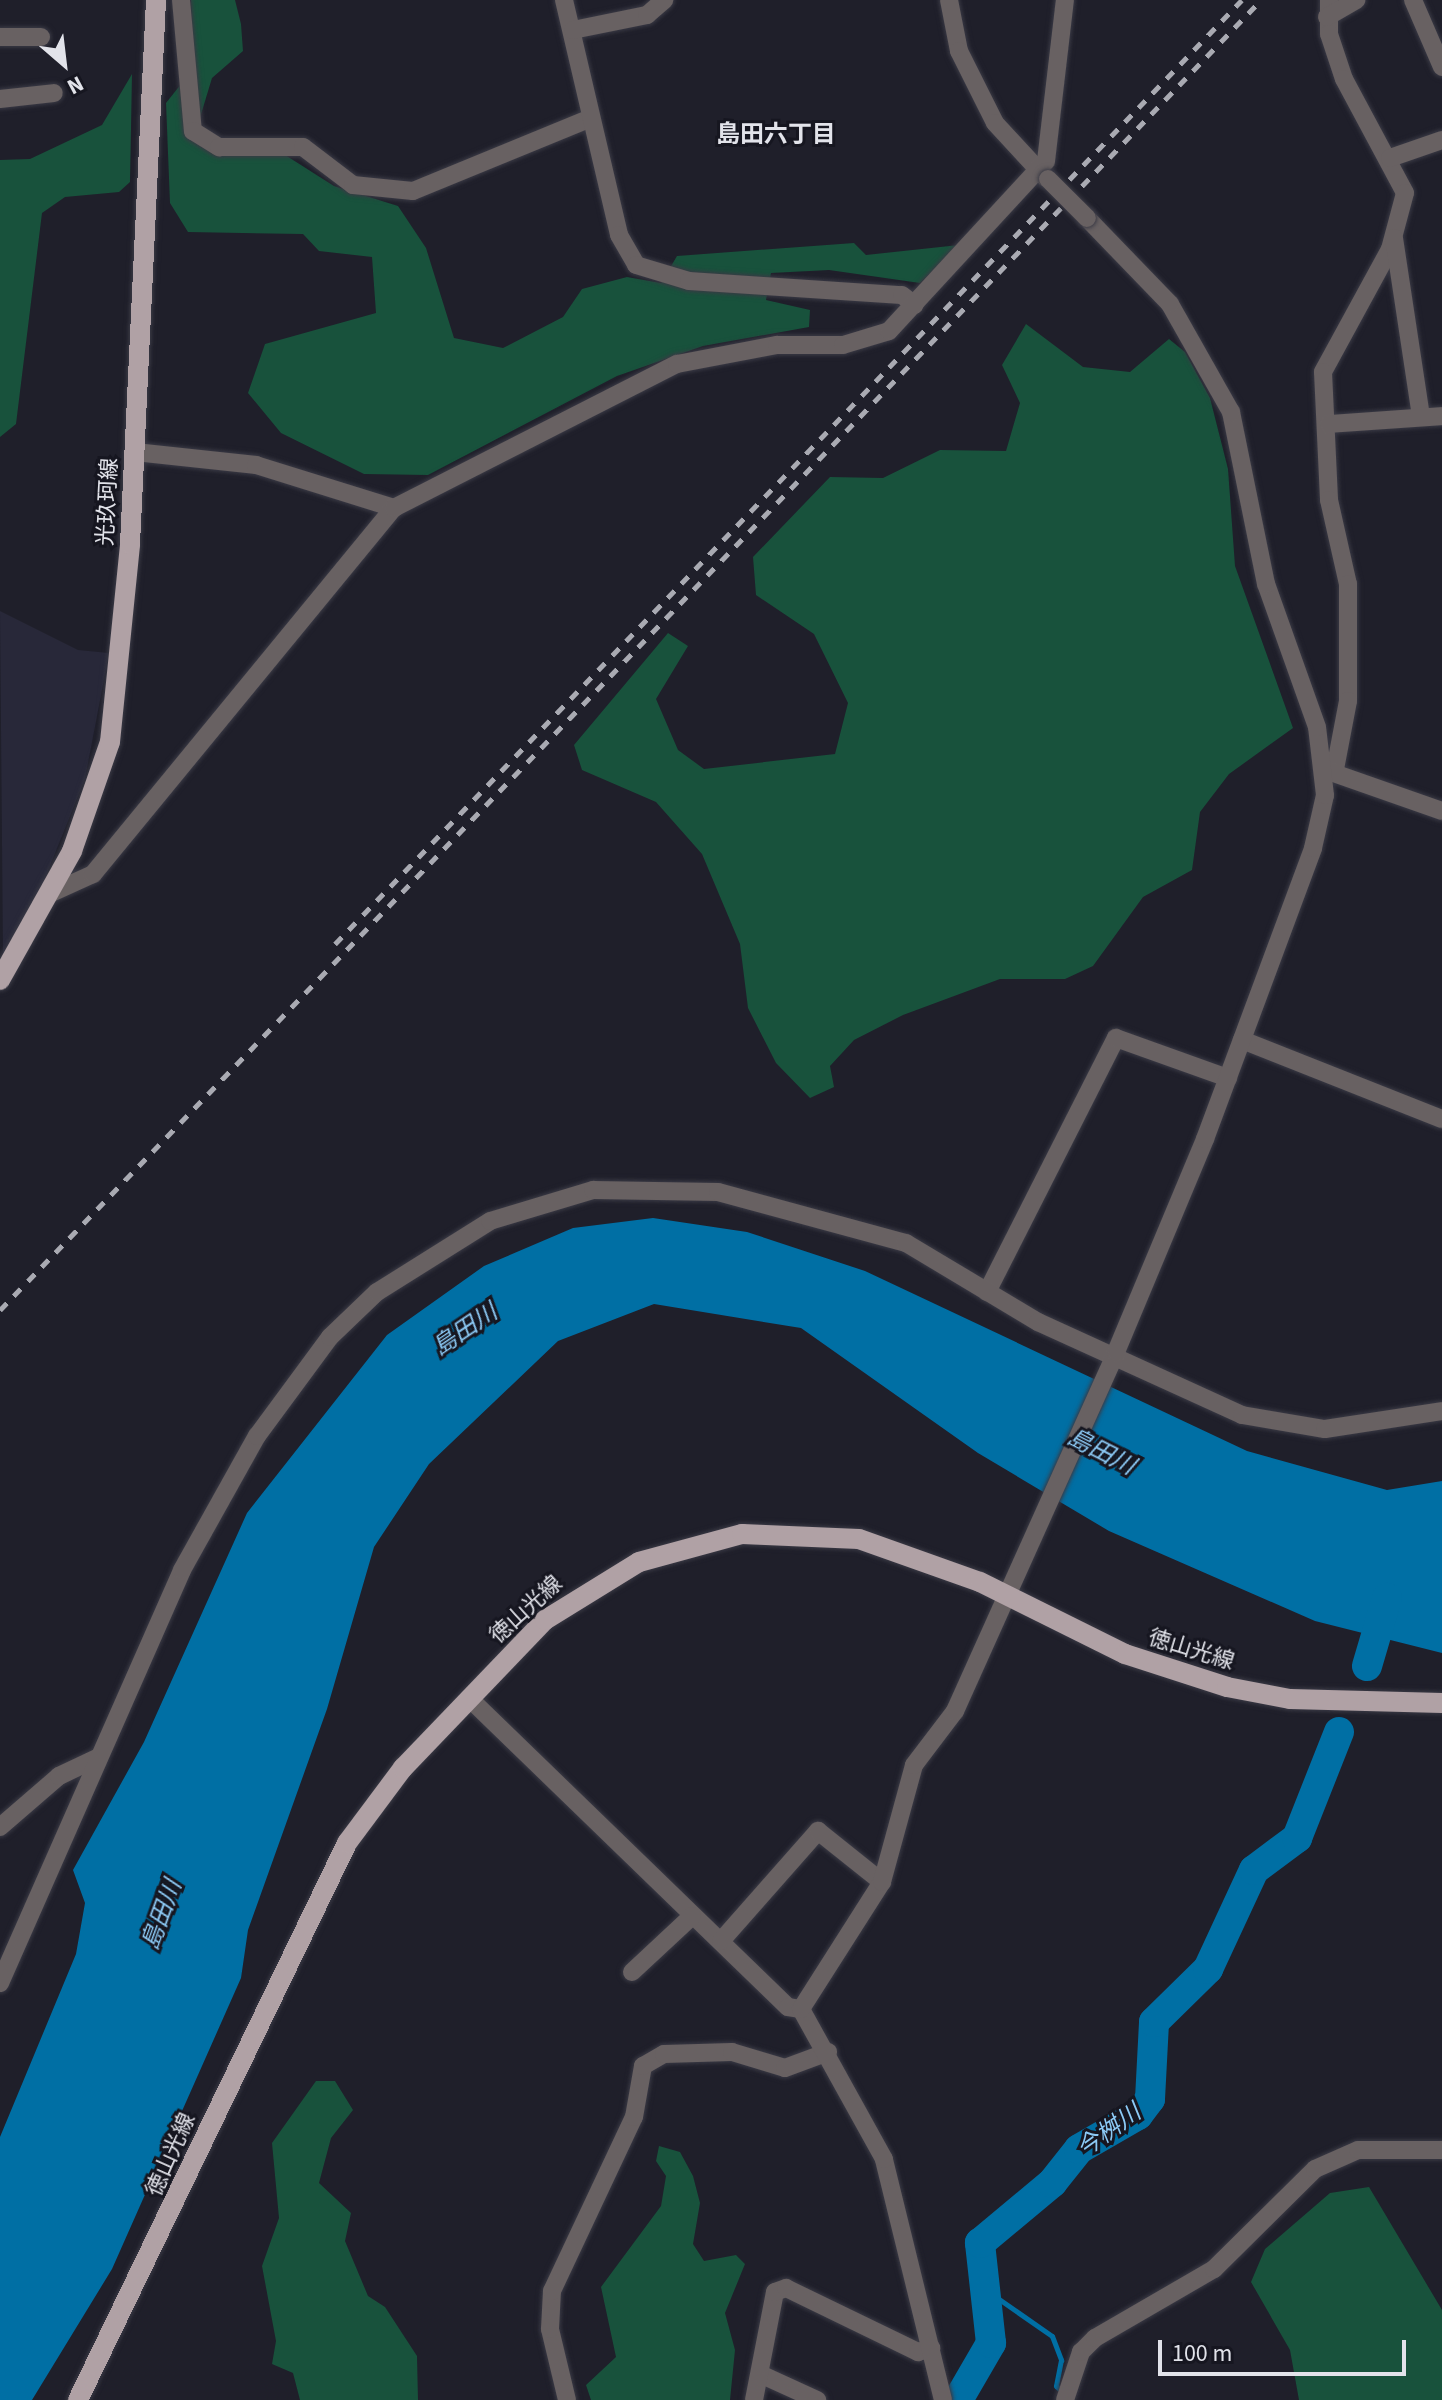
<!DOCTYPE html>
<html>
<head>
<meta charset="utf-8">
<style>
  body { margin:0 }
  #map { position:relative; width:1442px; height:2400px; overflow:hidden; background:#1f1f2a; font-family:"Source Sans 3","Noto Sans JP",sans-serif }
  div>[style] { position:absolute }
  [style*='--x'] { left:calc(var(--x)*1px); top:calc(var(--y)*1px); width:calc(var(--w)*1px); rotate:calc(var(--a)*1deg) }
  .built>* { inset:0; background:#282839 }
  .forest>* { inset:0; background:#18523c }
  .water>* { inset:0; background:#006fa4 }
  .stream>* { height:5px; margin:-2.5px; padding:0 2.5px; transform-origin:2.5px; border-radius:2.5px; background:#006fa4 }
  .river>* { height:30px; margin:-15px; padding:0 15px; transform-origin:15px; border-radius:15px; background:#006fa4 }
  .roads { filter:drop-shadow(0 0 2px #3a3a45) drop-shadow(0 0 2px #3a3a45) }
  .minor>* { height:18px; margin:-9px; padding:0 9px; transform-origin:9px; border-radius:9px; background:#686162 }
  .major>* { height:20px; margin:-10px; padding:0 10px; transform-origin:10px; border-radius:10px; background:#b0a1a5 }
  .rail>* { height:5px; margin-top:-2.5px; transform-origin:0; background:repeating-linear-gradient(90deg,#a9aab2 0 10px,transparent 0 20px) }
  .bridges { filter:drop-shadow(0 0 2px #3a3a45) drop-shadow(0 0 2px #3a3a45) }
  .minor-bridge>* { height:18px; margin:-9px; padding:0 9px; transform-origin:9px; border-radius:9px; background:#686162 }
  span { translate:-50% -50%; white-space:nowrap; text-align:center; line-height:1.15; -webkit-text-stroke:6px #161620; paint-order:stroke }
  .street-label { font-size:22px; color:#e2e3ea }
  .neighbourhood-label { font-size:24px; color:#e2e3ea; font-weight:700 }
  .water-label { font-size:24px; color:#8ccaf6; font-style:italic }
  .north { position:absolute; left:24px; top:24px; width:80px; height:80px; -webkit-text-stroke:6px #161620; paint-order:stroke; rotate:152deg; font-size:22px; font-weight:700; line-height:32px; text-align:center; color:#e2e3ea }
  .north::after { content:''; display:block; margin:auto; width:28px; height:36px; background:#e2e3ea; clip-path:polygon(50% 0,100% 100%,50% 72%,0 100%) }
  .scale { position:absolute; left:1158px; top:2340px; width:248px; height:36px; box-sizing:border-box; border:4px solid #e2e3ea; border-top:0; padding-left:10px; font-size:24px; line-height:28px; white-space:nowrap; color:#e2e3ea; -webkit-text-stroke:6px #161620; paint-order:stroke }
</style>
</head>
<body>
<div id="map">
  <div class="built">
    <i style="clip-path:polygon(0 611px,78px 650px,109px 653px,85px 779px,37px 898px,3px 958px)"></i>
  </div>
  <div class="forest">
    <i style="clip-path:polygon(191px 0,235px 0,241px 24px,243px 51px,212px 78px,199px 121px,201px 147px,282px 153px,334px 186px,398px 206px,426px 248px,454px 338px,503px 348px,563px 317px,582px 289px,627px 277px,661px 283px,677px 256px,854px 243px,866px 255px,959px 245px,920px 283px,829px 270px,771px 273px,766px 300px,810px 310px,809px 327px,703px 346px,617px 376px,428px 475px,364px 474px,281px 433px,248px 393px,265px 344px,376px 313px,372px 257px,319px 251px,303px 234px,188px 232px,170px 203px,166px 103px,193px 69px)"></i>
    <i style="clip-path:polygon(132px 74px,130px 182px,119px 192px,65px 197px,42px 213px,16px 424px,0 437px,0 160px,30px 159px,102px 125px)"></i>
    <i style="clip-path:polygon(1026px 324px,1083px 367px,1130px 372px,1169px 339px,1185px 352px,1210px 398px,1228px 469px,1235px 566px,1293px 728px,1229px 774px,1200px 812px,1192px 870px,1143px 897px,1093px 966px,1065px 979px,1000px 979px,903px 1015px,854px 1040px,830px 1066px,834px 1087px,810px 1098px,776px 1063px,748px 1008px,740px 944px,702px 854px,656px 802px,582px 770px,574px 745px,668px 633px,688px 646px,656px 699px,678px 750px,704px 769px,835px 754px,848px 703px,814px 634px,756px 595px,753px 557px,830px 477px,883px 478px,940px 450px,1006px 451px,1020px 403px,1002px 365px)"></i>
    <i style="clip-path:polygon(316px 2081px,335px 2081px,353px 2110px,331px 2138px,319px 2183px,351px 2213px,345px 2241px,368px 2296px,385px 2307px,417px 2356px,418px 2400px,300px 2400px,293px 2373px,272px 2364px,276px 2341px,262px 2266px,279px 2218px,272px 2143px)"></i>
    <i style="clip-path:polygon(659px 2146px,680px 2152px,693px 2176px,700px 2203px,693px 2244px,704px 2261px,736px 2255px,745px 2264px,725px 2313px,735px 2350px,730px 2400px,591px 2400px,586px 2385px,616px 2357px,601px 2287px,661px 2206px,666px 2176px,656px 2161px)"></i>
    <i style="clip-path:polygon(1369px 2187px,1442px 2310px,1442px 2400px,1299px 2400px,1290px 2350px,1251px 2282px,1265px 2249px,1330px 2193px)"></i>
  </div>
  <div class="water">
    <i style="clip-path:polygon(653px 1218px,747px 1232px,865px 1271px,1247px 1451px,1387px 1490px,1442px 1481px,1442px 1653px,1315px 1621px,1109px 1531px,978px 1453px,801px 1328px,654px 1304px,558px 1341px,429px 1464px,374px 1547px,327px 1709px,248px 1930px,241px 1978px,112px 2269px,32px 2400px,0 2400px,0 2137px,76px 1954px,85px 1903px,73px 1870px,144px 1742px,247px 1513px,387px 1335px,484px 1266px,573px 1228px)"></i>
  </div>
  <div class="stream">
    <i style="--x:986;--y:2290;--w:80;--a:34.9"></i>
    <i style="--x:1052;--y:2336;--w:26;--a:69"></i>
    <i style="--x:1061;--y:2360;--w:26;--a:101"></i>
    <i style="--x:1056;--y:2386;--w:9;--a:41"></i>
  </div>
  <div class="river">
    <i style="--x:1367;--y:1666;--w:71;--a:-73.6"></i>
    <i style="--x:958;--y:2400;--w:66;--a:-59.9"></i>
    <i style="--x:991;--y:2343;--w:101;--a:-96.3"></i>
    <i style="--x:980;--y:2243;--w:94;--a:-39.8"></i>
    <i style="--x:1052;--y:2183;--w:43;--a:-51.5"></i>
    <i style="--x:1079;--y:2149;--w:68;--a:-30"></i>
    <i style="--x:1138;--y:2115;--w:20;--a:-53"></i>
    <i style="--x:1150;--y:2099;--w:77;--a:-87"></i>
    <i style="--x:1154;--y:2022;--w:76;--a:-44.5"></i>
    <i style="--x:1208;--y:1969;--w:109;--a:-65.1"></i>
    <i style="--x:1254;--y:1870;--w:54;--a:-36.7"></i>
    <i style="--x:1297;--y:1838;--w:114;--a:-68.4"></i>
  </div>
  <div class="roads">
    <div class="minor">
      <i style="--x:181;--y:0;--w:132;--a:84.8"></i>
      <i style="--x:193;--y:131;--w:31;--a:32"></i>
      <i style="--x:219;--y:147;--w:84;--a:0"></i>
      <i style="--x:303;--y:147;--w:63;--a:37.2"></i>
      <i style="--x:353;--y:185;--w:60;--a:5.7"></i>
      <i style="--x:413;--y:191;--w:192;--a:-22.3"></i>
      <i style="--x:564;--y:0;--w:241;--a:76.8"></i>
      <i style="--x:619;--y:235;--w:34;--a:60"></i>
      <i style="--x:636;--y:265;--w:55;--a:16.8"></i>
      <i style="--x:689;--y:281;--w:213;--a:3.8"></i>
      <i style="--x:902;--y:295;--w:16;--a:38"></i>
      <i style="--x:949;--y:0;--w:52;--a:78.9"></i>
      <i style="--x:959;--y:51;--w:80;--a:63.4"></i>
      <i style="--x:995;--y:123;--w:75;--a:47.2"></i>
      <i style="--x:1329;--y:0;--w:34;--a:90"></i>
      <i style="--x:1329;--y:34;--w:47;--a:71.6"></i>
      <i style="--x:1344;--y:79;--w:129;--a:61.8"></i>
      <i style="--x:1405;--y:193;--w:58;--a:105"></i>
      <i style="--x:1390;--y:249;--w:140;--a:118.6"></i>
      <i style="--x:1323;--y:372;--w:128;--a:87.3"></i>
      <i style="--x:1329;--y:500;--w:86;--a:77.3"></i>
      <i style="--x:1348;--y:584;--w:117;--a:90"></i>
      <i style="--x:1348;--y:701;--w:69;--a:100.8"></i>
      <i style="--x:1413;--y:0;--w:73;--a:66.6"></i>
      <i style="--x:1327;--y:17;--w:34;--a:-30"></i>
      <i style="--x:573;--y:30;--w:76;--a:-11.5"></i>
      <i style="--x:647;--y:15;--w:23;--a:-41"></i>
      <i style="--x:0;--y:37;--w:41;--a:0"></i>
      <i style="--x:0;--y:99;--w:54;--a:-6.3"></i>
      <i style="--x:1390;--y:158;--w:55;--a:-19.1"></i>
      <i style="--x:1394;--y:238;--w:181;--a:81.4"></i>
      <i style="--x:1329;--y:424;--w:113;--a:-4"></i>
      <i style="--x:135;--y:452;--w:122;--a:6.1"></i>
      <i style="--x:256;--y:465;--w:145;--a:17.3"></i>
      <i style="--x:1325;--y:770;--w:124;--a:19.3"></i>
      <i style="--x:51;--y:893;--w:46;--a:-24.3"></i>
      <i style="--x:93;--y:874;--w:474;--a:-50.6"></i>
      <i style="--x:394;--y:508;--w:318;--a:-27"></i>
      <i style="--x:677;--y:364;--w:102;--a:-10.8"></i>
      <i style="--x:777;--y:345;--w:66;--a:0"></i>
      <i style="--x:843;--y:345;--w:48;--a:-16.9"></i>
      <i style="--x:889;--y:331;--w:231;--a:-47.3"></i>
      <i style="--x:1046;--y:161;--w:162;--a:-83.3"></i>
      <i style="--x:1242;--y:1040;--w:215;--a:21.6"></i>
      <i style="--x:987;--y:1292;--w:285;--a:-63.1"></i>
      <i style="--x:1116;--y:1038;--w:119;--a:19.7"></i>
      <i style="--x:469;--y:1698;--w:444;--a:44.1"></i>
      <i style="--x:788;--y:2007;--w:13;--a:9"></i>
      <i style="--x:0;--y:1827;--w:78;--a:-40.8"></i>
      <i style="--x:59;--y:1776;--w:44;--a:-25.4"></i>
      <i style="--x:721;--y:1941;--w:147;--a:-48.6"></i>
      <i style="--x:818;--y:1831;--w:82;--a:38.6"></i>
      <i style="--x:632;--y:1972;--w:82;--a:-43"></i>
      <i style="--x:0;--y:1983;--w:451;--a:-66.2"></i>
      <i style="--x:182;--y:1570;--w:154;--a:-60.8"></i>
      <i style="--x:257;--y:1436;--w:123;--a:-53.6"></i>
      <i style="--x:330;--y:1337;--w:65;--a:-43.8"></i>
      <i style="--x:377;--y:1292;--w:133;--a:-32.1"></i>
      <i style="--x:490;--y:1221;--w:108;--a:-16.8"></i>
      <i style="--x:593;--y:1190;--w:125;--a:0.9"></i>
      <i style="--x:718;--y:1192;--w:195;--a:15.2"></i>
      <i style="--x:906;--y:1243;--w:154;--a:30.9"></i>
      <i style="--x:1038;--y:1322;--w:224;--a:24.5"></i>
      <i style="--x:1242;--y:1415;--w:84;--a:9.6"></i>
      <i style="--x:1325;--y:1429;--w:118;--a:-8.7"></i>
      <i style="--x:760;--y:2374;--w:63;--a:24.5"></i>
      <i style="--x:567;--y:2400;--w:73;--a:-103.5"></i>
      <i style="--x:550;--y:2329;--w:38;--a:-87"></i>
      <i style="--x:552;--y:2291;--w:192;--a:-64.8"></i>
      <i style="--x:634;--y:2117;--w:52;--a:-80"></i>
      <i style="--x:643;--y:2066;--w:24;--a:-30"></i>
      <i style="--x:664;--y:2054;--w:68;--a:-1.7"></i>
      <i style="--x:732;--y:2052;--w:55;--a:16.8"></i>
      <i style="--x:785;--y:2068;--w:46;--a:-20.4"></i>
      <i style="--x:754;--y:2400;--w:110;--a:-79"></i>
      <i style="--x:775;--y:2292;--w:12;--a:-20"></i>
      <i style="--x:786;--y:2288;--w:147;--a:25.9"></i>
      <i style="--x:918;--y:2352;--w:14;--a:-17"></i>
      <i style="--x:943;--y:2400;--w:248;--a:-103.8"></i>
      <i style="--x:884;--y:2159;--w:171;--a:-119"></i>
      <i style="--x:801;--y:2009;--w:151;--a:-57.5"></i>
      <i style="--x:882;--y:1882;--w:121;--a:-74.7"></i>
      <i style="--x:914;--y:1765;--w:68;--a:-52.8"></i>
      <i style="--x:955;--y:1711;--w:393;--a:-65.8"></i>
      <i style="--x:1116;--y:1352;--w:231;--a:-67.3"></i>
      <i style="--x:1205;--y:1139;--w:310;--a:-69.6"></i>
      <i style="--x:1313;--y:848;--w:54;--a:-77.2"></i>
      <i style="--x:1325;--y:795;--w:68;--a:-96.7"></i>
      <i style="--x:1317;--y:727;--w:152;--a:-109.6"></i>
      <i style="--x:1266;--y:584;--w:176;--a:-101.5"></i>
      <i style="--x:1231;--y:412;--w:124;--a:-119.5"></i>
      <i style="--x:1170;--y:304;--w:120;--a:-134"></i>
      <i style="--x:1065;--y:2400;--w:51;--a:-71.6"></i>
      <i style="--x:1081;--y:2352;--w:20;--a:-45"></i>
      <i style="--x:1095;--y:2338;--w:138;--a:-30.1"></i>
      <i style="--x:1214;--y:2269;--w:142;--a:-44.7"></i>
      <i style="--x:1315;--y:2169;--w:47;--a:-23.8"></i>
      <i style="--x:1358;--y:2150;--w:84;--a:0"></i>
    </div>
    <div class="major">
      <i style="--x:0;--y:980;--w:148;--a:-60.8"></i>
      <i style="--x:72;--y:851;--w:115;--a:-70.8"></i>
      <i style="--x:110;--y:742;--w:199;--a:-84.2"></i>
      <i style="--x:130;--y:544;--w:545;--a:-87.26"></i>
      <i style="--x:78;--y:2400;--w:619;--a:-64.22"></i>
      <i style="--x:347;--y:1843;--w:94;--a:-53.3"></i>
      <i style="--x:403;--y:1768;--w:205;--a:-46.2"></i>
      <i style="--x:545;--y:1620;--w:110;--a:-31.7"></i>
      <i style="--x:639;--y:1562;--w:107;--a:-15.2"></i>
      <i style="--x:742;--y:1534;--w:117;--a:2.4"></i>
      <i style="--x:859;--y:1539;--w:128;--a:19.6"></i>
      <i style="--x:980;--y:1582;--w:162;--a:26.4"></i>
      <i style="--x:1125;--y:1654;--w:107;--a:17.9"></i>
      <i style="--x:1227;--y:1687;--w:64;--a:10.8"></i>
      <i style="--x:1290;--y:1699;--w:152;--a:1.5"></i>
    </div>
  </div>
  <div class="rail">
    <i style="--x:335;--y:944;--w:1309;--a:-46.15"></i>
    <i style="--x:0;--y:1310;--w:1818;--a:-46.09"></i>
  </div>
  <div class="bridges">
    <div class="minor-bridge">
      <i style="--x:1048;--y:179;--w:55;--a:45"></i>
    </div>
  </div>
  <div class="street-label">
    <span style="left:108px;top:502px;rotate:-87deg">光玖珂線</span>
    <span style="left:526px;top:1610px;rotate:-42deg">徳山光線</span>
    <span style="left:1191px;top:1650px;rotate:17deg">徳山光線</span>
    <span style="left:171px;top:2155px;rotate:-66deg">徳山光線</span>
  </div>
  <div class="neighbourhood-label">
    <span style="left:776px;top:135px">島田六丁目</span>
  </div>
  <div class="water-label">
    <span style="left:465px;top:1330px;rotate:-34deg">島田川</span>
    <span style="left:1101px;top:1452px;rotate:27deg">島田川</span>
    <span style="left:162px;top:1915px;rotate:-70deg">島田川</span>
    <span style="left:1109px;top:2131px;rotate:-36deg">今桝川</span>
  </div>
  <div class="north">N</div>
  <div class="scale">100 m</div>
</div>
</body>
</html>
